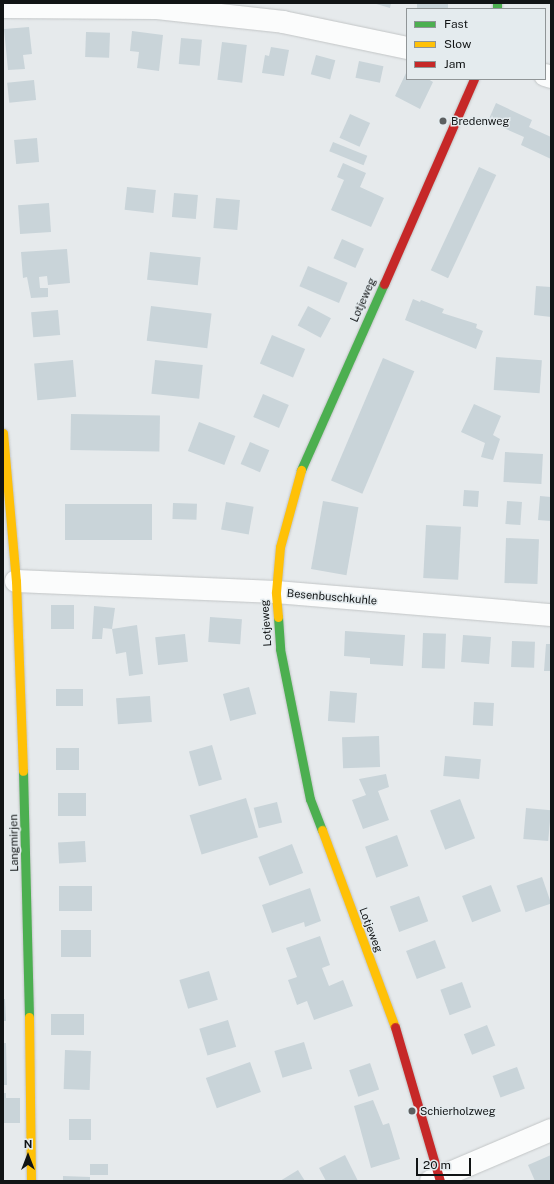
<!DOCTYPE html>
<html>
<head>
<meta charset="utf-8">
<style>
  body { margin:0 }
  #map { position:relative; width:554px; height:1184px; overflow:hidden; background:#e6eaec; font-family:"Public Sans",sans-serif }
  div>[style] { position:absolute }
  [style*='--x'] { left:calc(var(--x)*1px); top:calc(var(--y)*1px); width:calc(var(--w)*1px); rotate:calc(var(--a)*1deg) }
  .building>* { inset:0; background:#c9d4d9; transform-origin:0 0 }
  .roads { filter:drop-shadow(0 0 1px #c2c5c6) drop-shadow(0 0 1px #c2c5c6) }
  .street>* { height:22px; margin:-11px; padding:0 11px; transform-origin:11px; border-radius:11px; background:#fbfcfc }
  .fast>* { height:9px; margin:-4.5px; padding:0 4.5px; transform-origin:4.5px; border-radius:4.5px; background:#4caf50 }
  .slow>* { height:9px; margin:-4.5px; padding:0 4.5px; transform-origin:4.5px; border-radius:4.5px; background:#ffc107 }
  .jam>* { height:9px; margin:-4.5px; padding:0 4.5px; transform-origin:4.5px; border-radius:4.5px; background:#c62828 }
  .dots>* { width:11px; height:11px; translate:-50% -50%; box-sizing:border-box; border:2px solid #e4ebee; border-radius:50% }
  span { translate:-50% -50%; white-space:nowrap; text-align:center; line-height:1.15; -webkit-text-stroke:3px #e4ebee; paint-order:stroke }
  .poi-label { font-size:11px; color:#111415 }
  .left { translate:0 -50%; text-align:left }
  .street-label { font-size:11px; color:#111415 }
  .frame { position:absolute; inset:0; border:4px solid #111415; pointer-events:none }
  .legend { position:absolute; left:406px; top:8px; width:140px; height:72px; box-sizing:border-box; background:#e4ebee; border:1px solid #909597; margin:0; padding:5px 7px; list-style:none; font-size:12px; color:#111415 }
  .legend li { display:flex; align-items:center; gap:8px; height:20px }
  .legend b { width:20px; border:1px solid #909597 }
  .north { position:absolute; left:8px; top:1136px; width:40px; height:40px; -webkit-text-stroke:3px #e4ebee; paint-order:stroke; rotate:0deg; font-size:11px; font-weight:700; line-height:16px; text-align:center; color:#111415 }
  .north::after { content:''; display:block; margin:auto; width:14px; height:18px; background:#111415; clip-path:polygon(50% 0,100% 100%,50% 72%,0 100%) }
  .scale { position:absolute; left:416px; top:1158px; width:55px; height:18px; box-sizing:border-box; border:2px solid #111415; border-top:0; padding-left:5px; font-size:12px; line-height:14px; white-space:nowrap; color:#111415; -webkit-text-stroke:3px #e4ebee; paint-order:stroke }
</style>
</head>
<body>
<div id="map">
  <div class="building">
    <i style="clip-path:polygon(373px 3px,391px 3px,390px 8px)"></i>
    <i style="left:417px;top:3px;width:31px;height:6px"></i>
    <i style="clip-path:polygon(29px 27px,32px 54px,23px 55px,25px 69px,8px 70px,4px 29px)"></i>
    <i style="clip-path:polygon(132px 31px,163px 35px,159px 71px,137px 68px,139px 52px,130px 51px)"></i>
    <i style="left:86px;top:32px;width:24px;height:25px;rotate:2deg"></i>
    <i style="left:181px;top:38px;width:21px;height:26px;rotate:5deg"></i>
    <i style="left:222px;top:42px;width:25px;height:38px;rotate:7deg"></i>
    <i style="clip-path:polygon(271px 47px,289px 50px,284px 76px,262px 73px,265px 55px,269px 56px)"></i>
    <i style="left:316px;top:55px;width:20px;height:20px;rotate:15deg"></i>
    <i style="left:359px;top:61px;width:25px;height:17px;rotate:12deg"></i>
    <i style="clip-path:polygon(407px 71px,407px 79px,428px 79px,433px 82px,420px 109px,395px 96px)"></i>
    <i style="left:34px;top:80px;width:20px;height:27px;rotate:84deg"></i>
    <i style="clip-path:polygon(496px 103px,532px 120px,529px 127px,551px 137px,551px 159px,521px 145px,524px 137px,488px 121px)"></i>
    <i style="left:350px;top:114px;width:22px;height:26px;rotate:24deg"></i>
    <i style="left:37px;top:138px;width:24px;height:23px;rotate:85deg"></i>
    <i style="left:333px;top:142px;width:37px;height:10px;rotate:22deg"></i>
    <i style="clip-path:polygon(343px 163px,366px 173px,360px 187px,384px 198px,371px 227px,331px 210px,344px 180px,337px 177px)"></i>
    <i style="left:479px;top:167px;width:19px;height:114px;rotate:25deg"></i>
    <i style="left:127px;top:187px;width:29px;height:23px;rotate:6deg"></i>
    <i style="left:174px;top:193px;width:24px;height:24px;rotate:5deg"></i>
    <i style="left:216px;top:198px;width:24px;height:30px;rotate:5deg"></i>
    <i style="left:49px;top:203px;width:29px;height:31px;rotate:86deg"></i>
    <i style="left:342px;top:239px;width:24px;height:21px;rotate:24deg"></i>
    <i style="clip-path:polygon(67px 249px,70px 283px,48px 285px,47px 276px,39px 277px,40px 288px,48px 288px,48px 297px,31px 298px,27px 277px,23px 278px,21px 252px)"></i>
    <i style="left:150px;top:252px;width:51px;height:28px;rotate:6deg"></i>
    <i style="left:308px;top:266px;width:43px;height:22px;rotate:23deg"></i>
    <i style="clip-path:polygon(536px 286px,551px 287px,551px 317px,534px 315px)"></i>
    <i style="clip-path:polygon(413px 299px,420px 302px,421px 300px,444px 309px,442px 313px,477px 324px,476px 328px,483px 331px,476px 349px,405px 320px)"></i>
    <i style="left:151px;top:306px;width:61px;height:35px;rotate:7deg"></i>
    <i style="left:308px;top:306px;width:26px;height:22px;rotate:28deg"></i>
    <i style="left:58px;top:310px;width:25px;height:27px;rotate:85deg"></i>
    <i style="left:272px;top:335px;width:36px;height:31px;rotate:23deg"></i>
    <i style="left:496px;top:357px;width:46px;height:33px;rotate:4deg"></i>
    <i style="left:383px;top:358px;width:34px;height:133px;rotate:23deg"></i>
    <i style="left:73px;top:360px;width:37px;height:39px;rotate:85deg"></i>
    <i style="left:155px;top:360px;width:48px;height:34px;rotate:6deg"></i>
    <i style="left:263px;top:394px;width:28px;height:25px;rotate:23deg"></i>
    <i style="clip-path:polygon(474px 404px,501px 416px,493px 435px,500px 439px,493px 460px,481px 457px,485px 443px,461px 432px)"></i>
    <i style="left:71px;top:414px;width:89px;height:36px;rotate:1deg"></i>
    <i style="left:199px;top:422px;width:39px;height:31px;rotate:21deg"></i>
    <i style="left:250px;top:442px;width:21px;height:24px;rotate:23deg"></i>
    <i style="left:505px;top:452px;width:38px;height:30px;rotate:3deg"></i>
    <i style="left:464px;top:490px;width:15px;height:16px;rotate:4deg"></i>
    <i style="clip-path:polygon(540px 496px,551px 497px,551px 521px,538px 520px)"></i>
    <i style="left:323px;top:501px;width:36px;height:69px;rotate:10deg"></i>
    <i style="left:507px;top:501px;width:15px;height:23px;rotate:4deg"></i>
    <i style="left:226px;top:502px;width:28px;height:28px;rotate:10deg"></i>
    <i style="left:173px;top:503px;width:24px;height:16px;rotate:2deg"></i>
    <i style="left:65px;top:504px;width:87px;height:36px"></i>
    <i style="left:426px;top:525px;width:35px;height:53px;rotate:3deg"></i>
    <i style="left:506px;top:538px;width:33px;height:45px;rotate:2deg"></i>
    <i style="left:51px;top:605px;width:23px;height:24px"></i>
    <i style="clip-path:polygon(94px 606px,115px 608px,112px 629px,103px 628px,102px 639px,92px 639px)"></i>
    <i style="left:210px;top:617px;width:32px;height:25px;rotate:4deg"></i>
    <i style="clip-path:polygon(137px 625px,143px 674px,129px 676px,126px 652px,116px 654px,112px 629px)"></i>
    <i style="clip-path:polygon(345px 631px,405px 635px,403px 666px,370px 664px,370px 658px,344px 656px)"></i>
    <i style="left:423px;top:633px;width:23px;height:35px;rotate:2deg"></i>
    <i style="left:185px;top:634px;width:28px;height:30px;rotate:84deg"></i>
    <i style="left:463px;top:635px;width:28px;height:27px;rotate:4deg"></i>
    <i style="left:512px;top:641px;width:23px;height:26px;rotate:2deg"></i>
    <i style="clip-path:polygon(546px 644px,551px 644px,551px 671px,544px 671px)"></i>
    <i style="left:249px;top:687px;width:28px;height:27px;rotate:75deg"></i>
    <i style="left:56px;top:689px;width:27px;height:17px"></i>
    <i style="left:330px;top:691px;width:27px;height:30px;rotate:4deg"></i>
    <i style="left:150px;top:696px;width:26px;height:34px;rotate:86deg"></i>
    <i style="left:474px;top:702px;width:20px;height:23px;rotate:3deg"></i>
    <i style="left:379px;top:736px;width:31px;height:37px;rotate:88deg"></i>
    <i style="left:212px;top:745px;width:36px;height:24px;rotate:74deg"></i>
    <i style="left:56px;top:748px;width:23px;height:22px"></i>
    <i style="left:445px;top:756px;width:36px;height:20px;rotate:5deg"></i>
    <i style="clip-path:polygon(386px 774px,389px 787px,378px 791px,389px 820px,363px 829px,352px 800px,366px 795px,359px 779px)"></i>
    <i style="left:58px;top:793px;width:28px;height:23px"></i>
    <i style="left:246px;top:798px;width:41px;height:59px;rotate:73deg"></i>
    <i style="left:460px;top:799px;width:42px;height:32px;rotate:69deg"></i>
    <i style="left:277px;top:802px;width:21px;height:24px;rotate:76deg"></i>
    <i style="left:526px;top:808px;width:25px;height:31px;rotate:5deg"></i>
    <i style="left:397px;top:835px;width:33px;height:34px;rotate:70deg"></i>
    <i style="left:85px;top:841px;width:21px;height:27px;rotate:87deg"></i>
    <i style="left:292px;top:844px;width:31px;height:36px;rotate:69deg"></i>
    <i style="left:542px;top:877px;width:28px;height:27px;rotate:71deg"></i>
    <i style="left:491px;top:885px;width:28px;height:31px;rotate:69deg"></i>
    <i style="left:59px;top:886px;width:33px;height:25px"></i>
    <i style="clip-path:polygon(310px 888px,321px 921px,305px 927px,304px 922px,272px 933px,262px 905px)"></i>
    <i style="left:419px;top:896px;width:27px;height:31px;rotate:70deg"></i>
    <i style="left:91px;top:930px;width:27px;height:30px;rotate:90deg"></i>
    <i style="clip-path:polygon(320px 936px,330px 965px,322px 968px,329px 986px,343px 980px,353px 1006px,314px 1020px,307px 1001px,297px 1005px,288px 980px,297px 977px,286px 948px)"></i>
    <i style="left:435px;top:940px;width:30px;height:31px;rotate:69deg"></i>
    <i style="left:209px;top:971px;width:30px;height:31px;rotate:73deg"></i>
    <i style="left:462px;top:982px;width:27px;height:23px;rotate:70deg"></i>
    <i style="clip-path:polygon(3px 999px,5px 999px,6px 1021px,3px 1021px)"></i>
    <i style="left:51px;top:1014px;width:33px;height:21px"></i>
    <i style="left:228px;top:1020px;width:28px;height:30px;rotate:73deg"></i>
    <i style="left:487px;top:1025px;width:22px;height:25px;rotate:68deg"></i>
    <i style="left:304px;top:1042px;width:28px;height:31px;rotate:73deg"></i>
    <i style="clip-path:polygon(3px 1043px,6px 1043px,7px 1085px,3px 1085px)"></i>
    <i style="left:65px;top:1050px;width:26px;height:39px;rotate:2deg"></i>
    <i style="left:250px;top:1062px;width:32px;height:47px;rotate:70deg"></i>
    <i style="left:370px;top:1063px;width:28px;height:22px;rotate:71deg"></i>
    <i style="left:517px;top:1067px;width:23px;height:26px;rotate:70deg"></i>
    <i style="clip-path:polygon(3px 1093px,6px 1093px,6px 1098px,20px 1098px,20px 1123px,3px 1123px)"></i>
    <i style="clip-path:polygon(373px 1100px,383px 1125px,389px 1123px,400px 1159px,371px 1168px,354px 1106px)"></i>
    <i style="left:69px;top:1119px;width:22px;height:21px"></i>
    <i style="clip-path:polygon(345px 1155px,358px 1181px,326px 1181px,319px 1168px)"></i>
    <i style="clip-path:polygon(551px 1155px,551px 1181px,535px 1181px,528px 1165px)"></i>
    <i style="left:90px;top:1164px;width:18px;height:11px"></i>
    <i style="clip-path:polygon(298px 1170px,305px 1181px,280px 1181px)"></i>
    <i style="clip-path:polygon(63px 1176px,90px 1177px,90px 1181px,63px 1181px)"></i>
  </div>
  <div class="roads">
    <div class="street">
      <i style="--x:3;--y:7;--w:154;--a:0.4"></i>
      <i style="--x:157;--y:8;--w:127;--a:6.3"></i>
      <i style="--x:283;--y:22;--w:127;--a:11.8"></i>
      <i style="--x:545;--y:75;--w:6;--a:18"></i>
      <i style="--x:16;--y:581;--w:260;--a:2.4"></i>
      <i style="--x:276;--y:592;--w:276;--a:4.8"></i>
      <i style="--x:431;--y:1181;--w:130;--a:-23"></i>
    </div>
    <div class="fast">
      <i style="--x:497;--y:3;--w:6;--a:90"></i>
      <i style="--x:301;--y:470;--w:204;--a:-66"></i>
      <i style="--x:278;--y:617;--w:32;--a:86"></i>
      <i style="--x:280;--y:649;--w:153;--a:78.7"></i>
      <i style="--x:310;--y:799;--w:33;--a:69"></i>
      <i style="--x:23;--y:771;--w:246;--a:88.6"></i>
    </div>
    <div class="slow">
      <i style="--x:3;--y:433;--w:149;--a:85"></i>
      <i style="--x:16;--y:581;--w:190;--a:87.9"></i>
      <i style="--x:278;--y:617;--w:25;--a:-95"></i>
      <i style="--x:276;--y:592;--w:45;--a:-84.9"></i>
      <i style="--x:280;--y:547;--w:80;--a:-74.7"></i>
      <i style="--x:322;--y:830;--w:210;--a:69.7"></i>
      <i style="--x:29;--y:1017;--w:164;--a:89.3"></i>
    </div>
    <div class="jam">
      <i style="--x:384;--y:284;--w:224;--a:-66.3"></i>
      <i style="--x:395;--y:1027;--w:160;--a:73.7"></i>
    </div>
  </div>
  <div class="dots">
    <i style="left:443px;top:121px;background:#5c5f60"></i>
    <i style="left:412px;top:1111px;background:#5c5f60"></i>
  </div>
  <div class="poi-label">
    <span class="left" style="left:451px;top:121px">Bredenweg</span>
    <span class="left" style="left:420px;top:1111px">Schierholzweg</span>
  </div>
  <div class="street-label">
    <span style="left:363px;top:300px;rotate:-66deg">Lotjeweg</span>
    <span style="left:332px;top:597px;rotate:5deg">Besenbuschkuhle</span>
    <span style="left:266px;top:623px;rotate:-94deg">Lotjeweg</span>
    <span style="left:14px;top:843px;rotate:-91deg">Langmirjen</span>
    <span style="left:371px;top:930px;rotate:69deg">Lotjeweg</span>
  </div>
  <div class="frame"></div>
  <ul class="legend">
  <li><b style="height:5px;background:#4caf50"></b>Fast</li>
  <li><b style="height:5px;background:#ffc107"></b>Slow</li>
  <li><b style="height:5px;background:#c62828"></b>Jam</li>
  </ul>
  <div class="north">N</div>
  <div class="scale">20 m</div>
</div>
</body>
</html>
